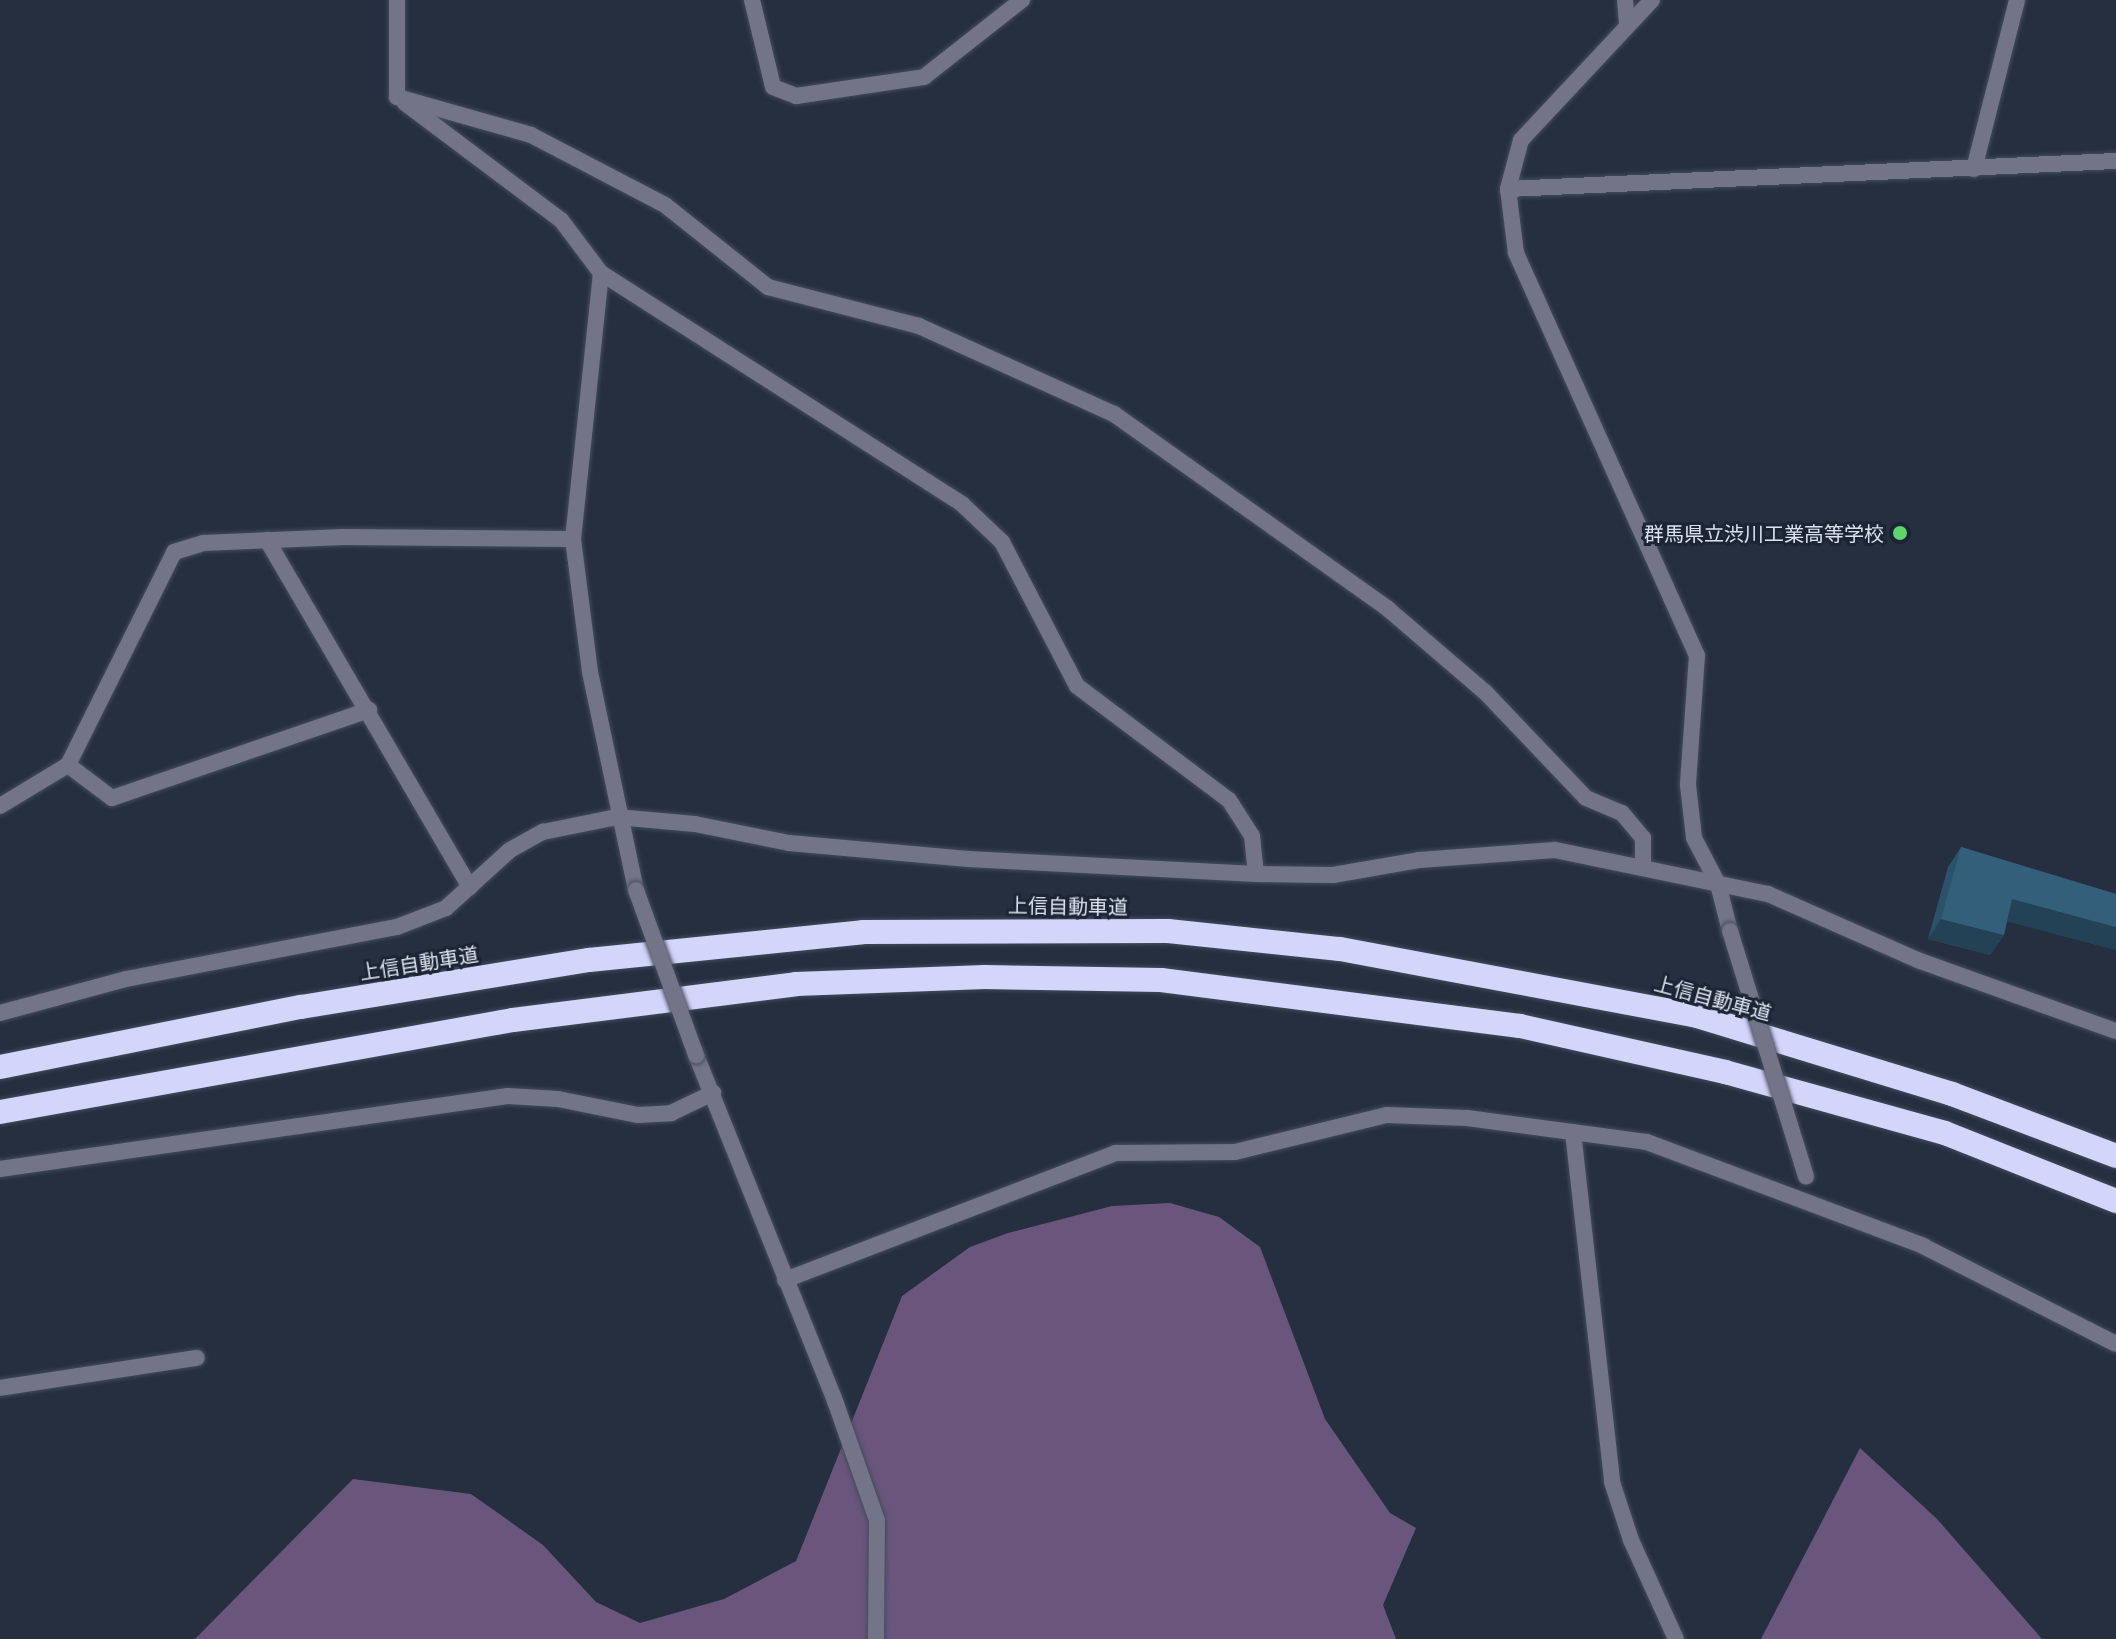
<!DOCTYPE html>
<html>
<head>
<meta charset="utf-8">
<style>
  body { margin:0 }
  #map { position:relative; width:2116px; height:1639px; overflow:hidden; background:#252f40; font-family:Barlow,"Noto Sans JP",sans-serif }
  div>[style] { position:absolute }
  [style*='--x'] { left:calc(var(--x)*1px); top:calc(var(--y)*1px); width:calc(var(--w)*1px); rotate:calc(var(--a)*1deg) }
  .forest>* { inset:0; background:#6a567d }
  .roads { filter:drop-shadow(0 0 2px #424c5c) drop-shadow(0 0 2px #424c5c) }
  .lane>* { height:16px; margin:-8px; padding:0 8px; transform-origin:8px; border-radius:8px; background:#737487 }
  .street>* { height:16px; margin:-8px; padding:0 8px; transform-origin:8px; border-radius:8px; background:#737487 }
  .highway>* { height:24px; margin:-12px; padding:0 12px; transform-origin:12px; border-radius:12px; background:#d4d5fb }
  .bridges { filter:drop-shadow(0 0 2px #424c5c) drop-shadow(0 0 2px #424c5c) }
  .street-bridge>* { height:16px; margin:-8px; padding:0 8px; transform-origin:8px; border-radius:8px; background:#737487 }
  .wall>* { inset:0; background:#2c5269 }
  .shaded-wall>* { inset:0; background:#244255 }
  .building>* { inset:0; background:#335f7a }
  .dots>* { width:22px; height:22px; translate:-50% -50%; box-sizing:border-box; border:4px solid #1b2535; border-radius:50% }
  span { translate:-50% -50%; white-space:nowrap; text-align:center; line-height:1.15; -webkit-text-stroke:6px #1b2535; paint-order:stroke }
  .poi-label { font-size:20px; color:#dbe2ed }
  .right { translate:-100% -50%; text-align:right }
  .street-label { font-size:20px; color:#dbe2ed }
</style>
</head>
<body>
<div id="map">
  <div class="forest">
    <i style="clip-path:polygon(1170px 1203px,1219px 1217px,1260px 1247px,1325px 1419px,1390px 1513px,1416px 1528px,1383px 1605px,1396px 1639px,195px 1639px,353px 1479px,471px 1494px,543px 1545px,596px 1602px,640px 1623px,724px 1599px,796px 1561px,902px 1296px,970px 1247px,1008px 1233px,1112px 1206px)"></i>
    <i style="clip-path:polygon(1860px 1448px,1937px 1519px,2042px 1639px,1761px 1639px)"></i>
  </div>
  <div class="roads">
    <div class="lane">
      <i style="--x:1974;--y:169;--w:174;--a:-75.7"></i>
      <i style="--x:267;--y:540;--w:402;--a:59.7"></i>
      <i style="--x:68;--y:765;--w:55;--a:36.9"></i>
      <i style="--x:112;--y:798;--w:272;--a:-18.9"></i>
      <i style="--x:0;--y:1388;--w:199;--a:-8.7"></i>
    </div>
    <div class="street">
      <i style="--x:397;--y:0;--w:97;--a:90"></i>
      <i style="--x:752;--y:0;--w:89;--a:76.4"></i>
      <i style="--x:773;--y:87;--w:25;--a:21"></i>
      <i style="--x:796;--y:96;--w:129;--a:-8.4"></i>
      <i style="--x:924;--y:77;--w:125;--a:-38.2"></i>
      <i style="--x:1625;--y:0;--w:25;--a:85"></i>
      <i style="--x:1652;--y:0;--w:192;--a:133.1"></i>
      <i style="--x:1521;--y:140;--w:51;--a:104.9"></i>
      <i style="--x:1508;--y:189;--w:64;--a:82.9"></i>
      <i style="--x:1516;--y:253;--w:441;--a:65.8"></i>
      <i style="--x:1697;--y:655;--w:130;--a:94"></i>
      <i style="--x:1688;--y:785;--w:53;--a:83.5"></i>
      <i style="--x:1694;--y:838;--w:52;--a:62.4"></i>
      <i style="--x:1718;--y:884;--w:49;--a:75.7"></i>
      <i style="--x:397;--y:97;--w:139;--a:15.8"></i>
      <i style="--x:531;--y:135;--w:151;--a:27.6"></i>
      <i style="--x:665;--y:205;--w:132;--a:38.5"></i>
      <i style="--x:768;--y:287;--w:156;--a:14.5"></i>
      <i style="--x:919;--y:326;--w:214;--a:24.3"></i>
      <i style="--x:1114;--y:414;--w:336;--a:35.4"></i>
      <i style="--x:1388;--y:609;--w:129;--a:40.6"></i>
      <i style="--x:1486;--y:693;--w:145;--a:46.4"></i>
      <i style="--x:1586;--y:798;--w:39;--a:23"></i>
      <i style="--x:1622;--y:813;--w:33;--a:50"></i>
      <i style="--x:1643;--y:838;--w:30;--a:90"></i>
      <i style="--x:405;--y:103;--w:195;--a:36.9"></i>
      <i style="--x:561;--y:220;--w:66;--a:53"></i>
      <i style="--x:601;--y:273;--w:429;--a:32.6"></i>
      <i style="--x:962;--y:504;--w:55;--a:43.5"></i>
      <i style="--x:1002;--y:542;--w:162;--a:62.5"></i>
      <i style="--x:1077;--y:686;--w:190;--a:36.9"></i>
      <i style="--x:1229;--y:800;--w:43;--a:57.4"></i>
      <i style="--x:1252;--y:836;--w:38;--a:84"></i>
      <i style="--x:1508;--y:189;--w:609;--a:-2.64"></i>
      <i style="--x:601;--y:273;--w:267;--a:96"></i>
      <i style="--x:573;--y:539;--w:134;--a:82.7"></i>
      <i style="--x:590;--y:672;--w:223;--a:78.1"></i>
      <i style="--x:0;--y:806;--w:79;--a:-31.1"></i>
      <i style="--x:68;--y:765;--w:238;--a:-63.5"></i>
      <i style="--x:174;--y:552;--w:30;--a:-17"></i>
      <i style="--x:203;--y:543;--w:140;--a:-2.5"></i>
      <i style="--x:343;--y:537;--w:230;--a:0.5"></i>
      <i style="--x:0;--y:1013;--w:131;--a:-15.1"></i>
      <i style="--x:126;--y:979;--w:276;--a:-10.9"></i>
      <i style="--x:397;--y:927;--w:53;--a:-21.2"></i>
      <i style="--x:446;--y:908;--w:86;--a:-42.2"></i>
      <i style="--x:510;--y:850;--w:38;--a:-29"></i>
      <i style="--x:543;--y:832;--w:76;--a:-11.5"></i>
      <i style="--x:617;--y:817;--w:78;--a:5.1"></i>
      <i style="--x:695;--y:824;--w:96;--a:11.4"></i>
      <i style="--x:789;--y:843;--w:180;--a:5.1"></i>
      <i style="--x:968;--y:859;--w:288;--a:3"></i>
      <i style="--x:1256;--y:874;--w:77;--a:0.7"></i>
      <i style="--x:1333;--y:875;--w:87;--a:-9.9"></i>
      <i style="--x:1419;--y:860;--w:136;--a:-4.2"></i>
      <i style="--x:1555;--y:850;--w:217;--a:11.7"></i>
      <i style="--x:1768;--y:894;--w:166;--a:23.8"></i>
      <i style="--x:1920;--y:961;--w:208;--a:19.7"></i>
      <i style="--x:696;--y:1055;--w:373;--a:68.1"></i>
      <i style="--x:835;--y:1401;--w:126;--a:70.6"></i>
      <i style="--x:877;--y:1520;--w:119;--a:90.5"></i>
      <i style="--x:1573;--y:1132;--w:352;--a:83.6"></i>
      <i style="--x:1612;--y:1482;--w:61;--a:71.9"></i>
      <i style="--x:1631;--y:1540;--w:109;--a:65.6"></i>
      <i style="--x:0;--y:1169;--w:513;--a:-8.18"></i>
      <i style="--x:508;--y:1096;--w:50;--a:3.4"></i>
      <i style="--x:558;--y:1099;--w:82;--a:11.3"></i>
      <i style="--x:638;--y:1115;--w:33;--a:-3"></i>
      <i style="--x:671;--y:1113;--w:47;--a:-25.5"></i>
      <i style="--x:785;--y:1280;--w:354;--a:-21"></i>
      <i style="--x:1115;--y:1153;--w:120;--a:-0.5"></i>
      <i style="--x:1235;--y:1152;--w:156;--a:-13.7"></i>
      <i style="--x:1387;--y:1115;--w:80;--a:2.1"></i>
      <i style="--x:1467;--y:1118;--w:182;--a:7.6"></i>
      <i style="--x:1647;--y:1142;--w:295;--a:20.6"></i>
      <i style="--x:1923;--y:1246;--w:216;--a:26.9"></i>
    </div>
    <div class="highway">
      <i style="--x:0;--y:1067;--w:307;--a:-11.3"></i>
      <i style="--x:301;--y:1007;--w:292;--a:-9.3"></i>
      <i style="--x:589;--y:960;--w:275;--a:-5.8"></i>
      <i style="--x:863;--y:932;--w:305;--a:-0.2"></i>
      <i style="--x:1168;--y:931;--w:173;--a:6"></i>
      <i style="--x:1340;--y:949;--w:360;--a:10.6"></i>
      <i style="--x:1694;--y:1015;--w:270;--a:17"></i>
      <i style="--x:1952;--y:1094;--w:175;--a:20.7"></i>
      <i style="--x:0;--y:1112;--w:521;--a:-10.17"></i>
      <i style="--x:513;--y:1020;--w:285;--a:-7.2"></i>
      <i style="--x:796;--y:984;--w:189;--a:-2.1"></i>
      <i style="--x:985;--y:977;--w:176;--a:1"></i>
      <i style="--x:1161;--y:980;--w:362;--a:7.3"></i>
      <i style="--x:1520;--y:1026;--w:210;--a:12.6"></i>
      <i style="--x:1725;--y:1072;--w:228;--a:15.5"></i>
      <i style="--x:1945;--y:1133;--w:184;--a:21.7"></i>
    </div>
  </div>
  <div class="bridges">
    <div class="street-bridge">
      <i style="--x:636;--y:890;--w:176;--a:70"></i>
      <i style="--x:1730;--y:931;--w:257;--a:72.8"></i>
    </div>
  </div>
  <div class="wall">
    <i style="clip-path:polygon(1961px 847px,2116px 894px,2116px 950px,2007px 921px,2004px 935px,1990px 955px,1928px 939px,1948px 867px)"></i>
  </div>
  <div class="shaded-wall">
    <i style="clip-path:polygon(2012px 899px,2116px 927px,2116px 950px,1998px 919px)"></i>
    <i style="clip-path:polygon(1941px 919px,2004px 935px,1990px 955px,1928px 939px)"></i>
  </div>
  <div class="building">
    <i style="clip-path:polygon(1961px 847px,2116px 894px,2116px 927px,2012px 899px,2004px 935px,1941px 919px)"></i>
  </div>
  <div class="dots">
    <i style="left:1900px;top:533px;background:#5ed56c"></i>
  </div>
  <div class="poi-label">
    <span class="right" style="left:1884px;top:533px">群馬県立渋川工業高等学校</span>
  </div>
  <div class="street-label">
    <span style="left:1068px;top:906px;rotate:1deg">上信自動車道</span>
    <span style="left:419px;top:963px;rotate:-9deg">上信自動車道</span>
    <span style="left:1713px;top:998px;rotate:15deg">上信自動車道</span>
  </div>
</div>
</body>
</html>
